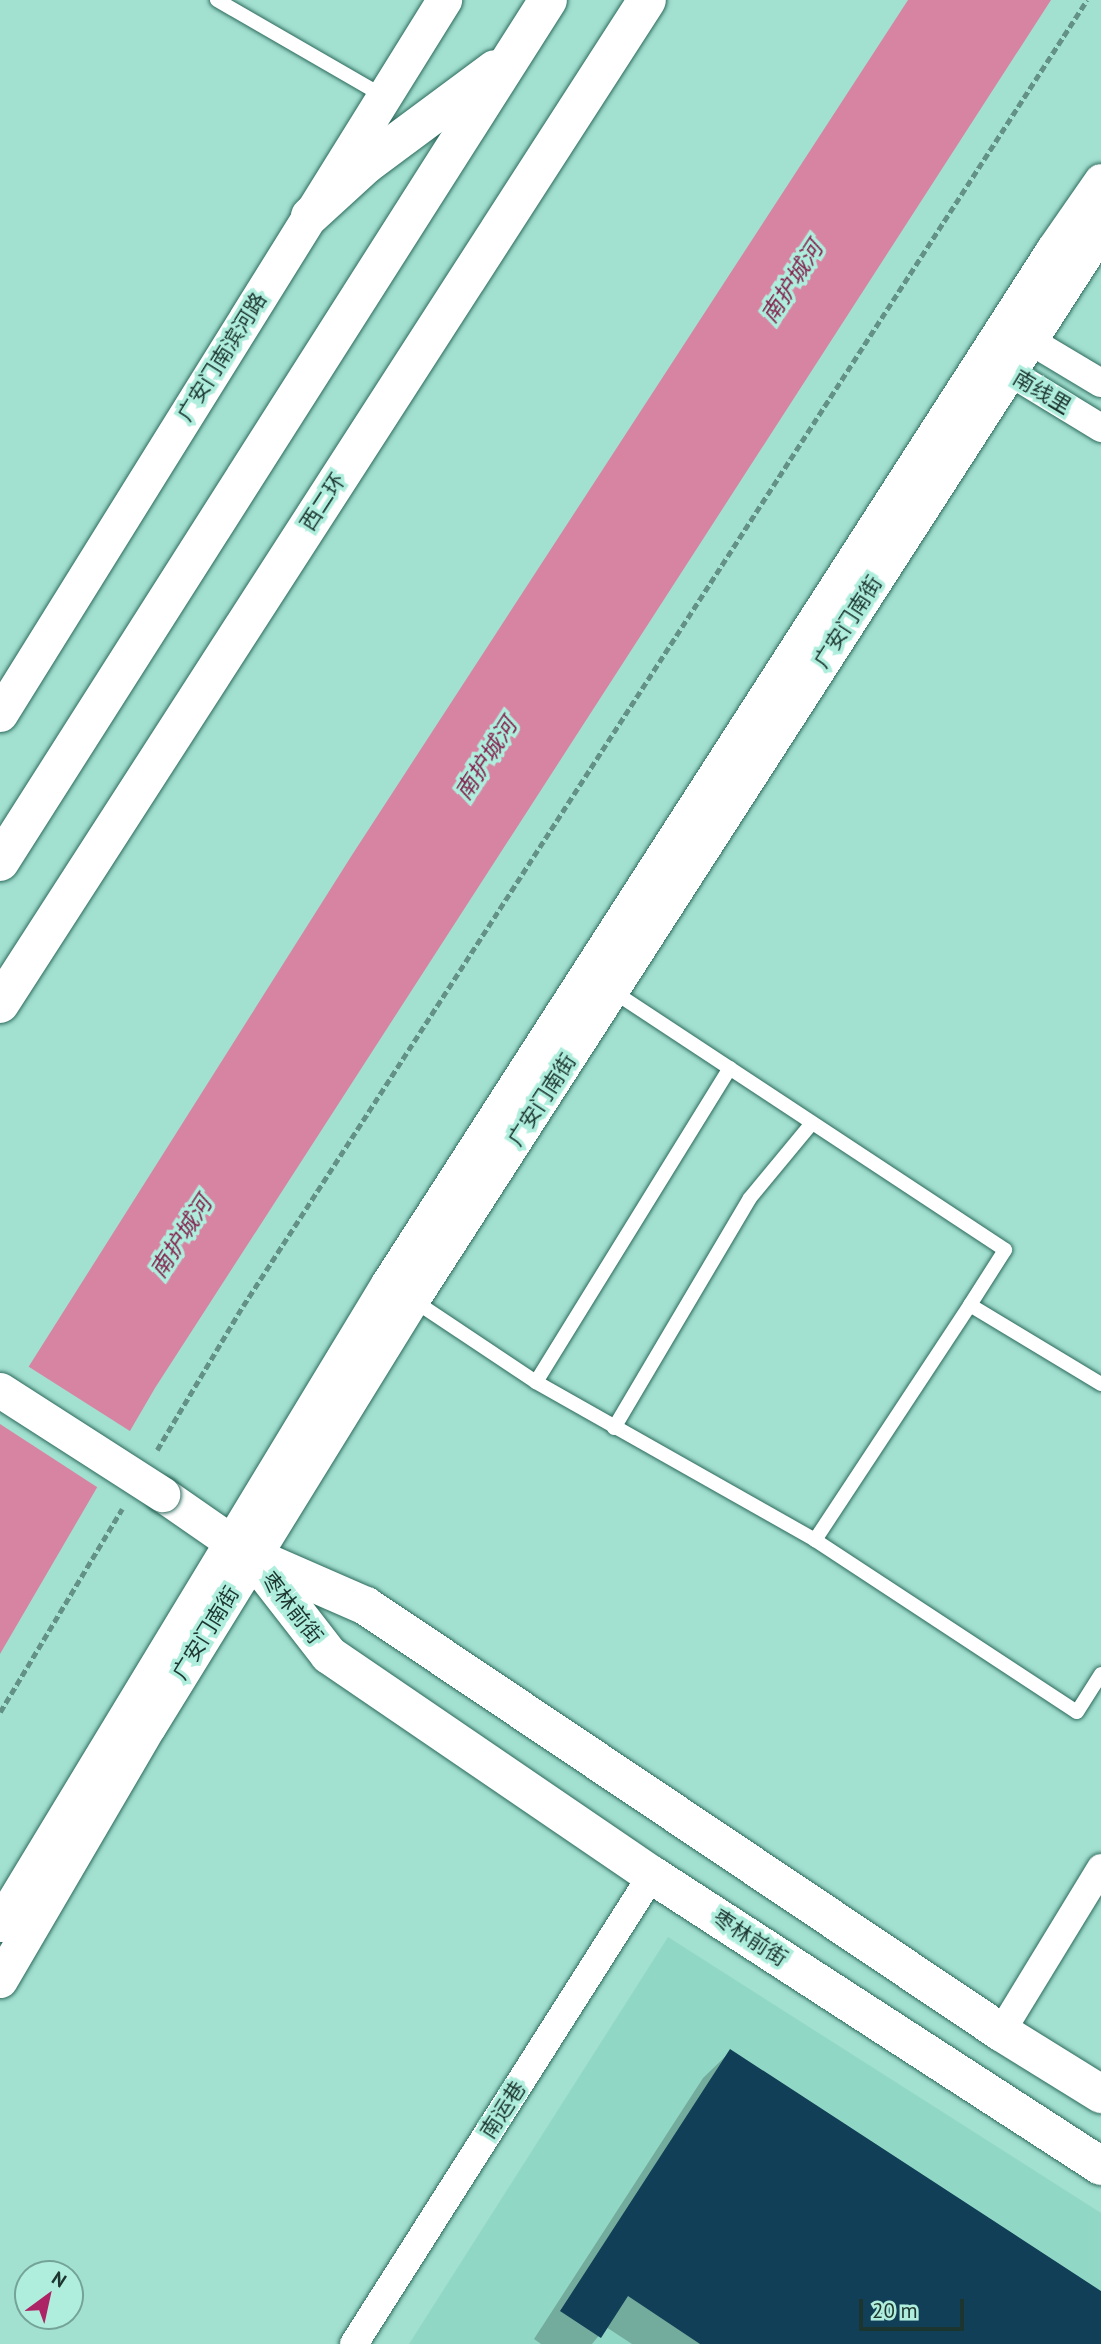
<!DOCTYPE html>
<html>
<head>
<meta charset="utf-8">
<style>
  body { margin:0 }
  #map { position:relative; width:1101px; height:2344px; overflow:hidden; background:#a2e0d0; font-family:"PT Sans","Noto Sans SC",sans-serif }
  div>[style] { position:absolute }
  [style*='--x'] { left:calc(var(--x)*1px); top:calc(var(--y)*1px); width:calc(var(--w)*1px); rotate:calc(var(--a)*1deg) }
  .built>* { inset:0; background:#90d8c5 }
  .water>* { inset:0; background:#d784a3 }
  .pier>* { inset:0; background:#a2e0d0 }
  .shadow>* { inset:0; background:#0003 }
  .building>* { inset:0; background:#113f57 }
  .path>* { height:4.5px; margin-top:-2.25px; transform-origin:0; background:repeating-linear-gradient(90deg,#649185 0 7px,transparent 0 10.5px) }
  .roads { filter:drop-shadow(0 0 2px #2d6a5d) drop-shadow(0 0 2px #2d6a5d) }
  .service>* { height:14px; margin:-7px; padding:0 7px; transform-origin:7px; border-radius:7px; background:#fff }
  .minor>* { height:28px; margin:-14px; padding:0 14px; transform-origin:14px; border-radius:14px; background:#fff }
  .tertiary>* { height:35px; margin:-17.5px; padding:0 17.5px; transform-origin:17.5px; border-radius:17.5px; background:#fff }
  .secondary>* { height:38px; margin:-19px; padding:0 19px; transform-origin:19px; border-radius:19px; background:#fff }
  .trunk>* { height:38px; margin:-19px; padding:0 19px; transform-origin:19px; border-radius:19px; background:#fff }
  .bridges { filter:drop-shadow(0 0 2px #2d6a5d) drop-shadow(0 0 2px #2d6a5d) }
  .tertiary-bridge>* { height:35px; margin:-17.5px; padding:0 17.5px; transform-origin:17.5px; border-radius:17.5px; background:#fff }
  span { translate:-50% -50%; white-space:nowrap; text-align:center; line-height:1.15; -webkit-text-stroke:7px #afeedd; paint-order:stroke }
  .street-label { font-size:21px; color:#1c362f }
  .water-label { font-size:23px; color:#842350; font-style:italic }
  .north { position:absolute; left:14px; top:2260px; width:70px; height:70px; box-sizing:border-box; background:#afeedd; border:2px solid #74a497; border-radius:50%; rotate:33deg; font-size:19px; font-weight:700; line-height:28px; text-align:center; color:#1c362f }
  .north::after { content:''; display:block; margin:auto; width:24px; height:32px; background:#ac2366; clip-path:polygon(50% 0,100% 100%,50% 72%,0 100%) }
  .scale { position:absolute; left:859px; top:2299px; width:105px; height:32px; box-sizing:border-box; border:4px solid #1c362f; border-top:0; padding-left:9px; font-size:21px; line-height:24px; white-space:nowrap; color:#1c362f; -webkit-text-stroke:5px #afeedd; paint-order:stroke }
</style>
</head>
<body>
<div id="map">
  <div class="built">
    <i style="clip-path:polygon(668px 1937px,1101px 2213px,1101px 2344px,409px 2344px)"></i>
  </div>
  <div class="water">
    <i style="clip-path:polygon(908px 0,1051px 0,155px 1388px,0 1654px,0 1412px,352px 855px)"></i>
  </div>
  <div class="pier">
    <i style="clip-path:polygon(26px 1365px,133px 1433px,100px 1489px,0 1424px,0 1406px)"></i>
  </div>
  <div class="shadow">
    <i style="clip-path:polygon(731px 2051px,1101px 2293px,1101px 2344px,632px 2344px,606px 2327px,592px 2344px,541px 2344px,534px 2339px,703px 2078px)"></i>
  </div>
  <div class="building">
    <i style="clip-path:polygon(730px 2049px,1101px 2291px,1101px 2344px,700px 2344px,628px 2296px,601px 2338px,560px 2311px)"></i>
  </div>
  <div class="path">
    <i style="--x:157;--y:1450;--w:168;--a:-59.2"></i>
    <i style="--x:243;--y:1306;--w:1555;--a:-57.13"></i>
    <i style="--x:0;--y:1712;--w:237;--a:-59"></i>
  </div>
  <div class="roads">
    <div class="service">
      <i style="--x:217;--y:0;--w:194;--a:30"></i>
      <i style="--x:611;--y:990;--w:472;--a:33.4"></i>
      <i style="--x:1005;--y:1250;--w:65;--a:122.5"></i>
      <i style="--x:970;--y:1305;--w:153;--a:31.1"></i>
      <i style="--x:413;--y:1300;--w:148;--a:33.7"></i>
      <i style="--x:536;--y:1382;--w:321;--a:29.5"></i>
      <i style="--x:815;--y:1540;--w:313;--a:33.3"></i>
      <i style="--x:1077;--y:1712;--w:45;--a:-57.7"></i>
      <i style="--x:536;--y:1382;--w:369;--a:-58.3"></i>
      <i style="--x:614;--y:1428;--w:267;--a:-59.4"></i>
      <i style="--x:750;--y:1198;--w:97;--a:-50.4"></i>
      <i style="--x:815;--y:1540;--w:282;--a:-56.6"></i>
    </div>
    <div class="minor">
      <i style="--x:1014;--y:331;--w:101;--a:30.9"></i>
      <i style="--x:993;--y:362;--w:127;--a:31.4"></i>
      <i style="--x:1001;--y:2032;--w:192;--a:-58.6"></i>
      <i style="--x:354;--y:2344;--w:556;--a:-57.57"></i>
    </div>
    <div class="tertiary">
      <i style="--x:0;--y:714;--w:841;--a:-58.12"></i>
      <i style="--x:162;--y:1494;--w:107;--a:34.7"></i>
      <i style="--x:0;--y:1924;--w:748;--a:-58.77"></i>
      <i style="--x:388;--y:1284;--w:1229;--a:-57.25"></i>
      <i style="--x:1053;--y:250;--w:84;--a:-55.2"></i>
      <i style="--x:0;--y:1980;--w:293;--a:-59.7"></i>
      <i style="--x:148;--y:1727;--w:503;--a:-58.33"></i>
      <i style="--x:412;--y:1299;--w:1273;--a:-57.22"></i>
    </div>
    <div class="secondary">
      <i style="--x:253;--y:1557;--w:124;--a:52.2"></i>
      <i style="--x:329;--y:1655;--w:391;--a:34.3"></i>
      <i style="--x:652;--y:1875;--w:535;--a:32.95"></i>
      <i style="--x:256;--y:1558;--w:120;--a:23.6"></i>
      <i style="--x:366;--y:1606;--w:765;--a:33.86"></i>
      <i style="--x:1001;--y:2032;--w:118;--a:31.8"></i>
    </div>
    <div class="trunk">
      <i style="--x:310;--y:216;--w:77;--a:-42.4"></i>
      <i style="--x:367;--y:164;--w:159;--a:-36.6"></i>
      <i style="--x:0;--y:862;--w:1021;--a:-57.55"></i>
      <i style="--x:0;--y:1004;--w:1194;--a:-57.2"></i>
    </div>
  </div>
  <div class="bridges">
    <div class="tertiary-bridge">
      <i style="--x:0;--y:1390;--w:193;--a:32.7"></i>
    </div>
  </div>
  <div class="street-label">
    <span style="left:222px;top:357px;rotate:-58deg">广安门南滨河路</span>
    <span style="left:1042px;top:392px;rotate:31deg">南线里</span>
    <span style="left:323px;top:502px;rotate:-57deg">西二环</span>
    <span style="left:848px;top:622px;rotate:-57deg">广安门南街</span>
    <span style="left:542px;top:1100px;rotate:-57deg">广安门南街</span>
    <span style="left:292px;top:1608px;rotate:52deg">枣林前街</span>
    <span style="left:206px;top:1633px;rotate:-58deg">广安门南街</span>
    <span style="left:750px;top:1938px;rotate:33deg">枣林前街</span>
    <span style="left:503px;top:2110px;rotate:-57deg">南运巷</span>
  </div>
  <div class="water-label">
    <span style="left:792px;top:282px;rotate:-57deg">南护城河</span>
    <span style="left:486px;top:759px;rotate:-57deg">南护城河</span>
    <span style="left:181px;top:1237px;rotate:-57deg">南护城河</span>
  </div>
  <div class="north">N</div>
  <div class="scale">20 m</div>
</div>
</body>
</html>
